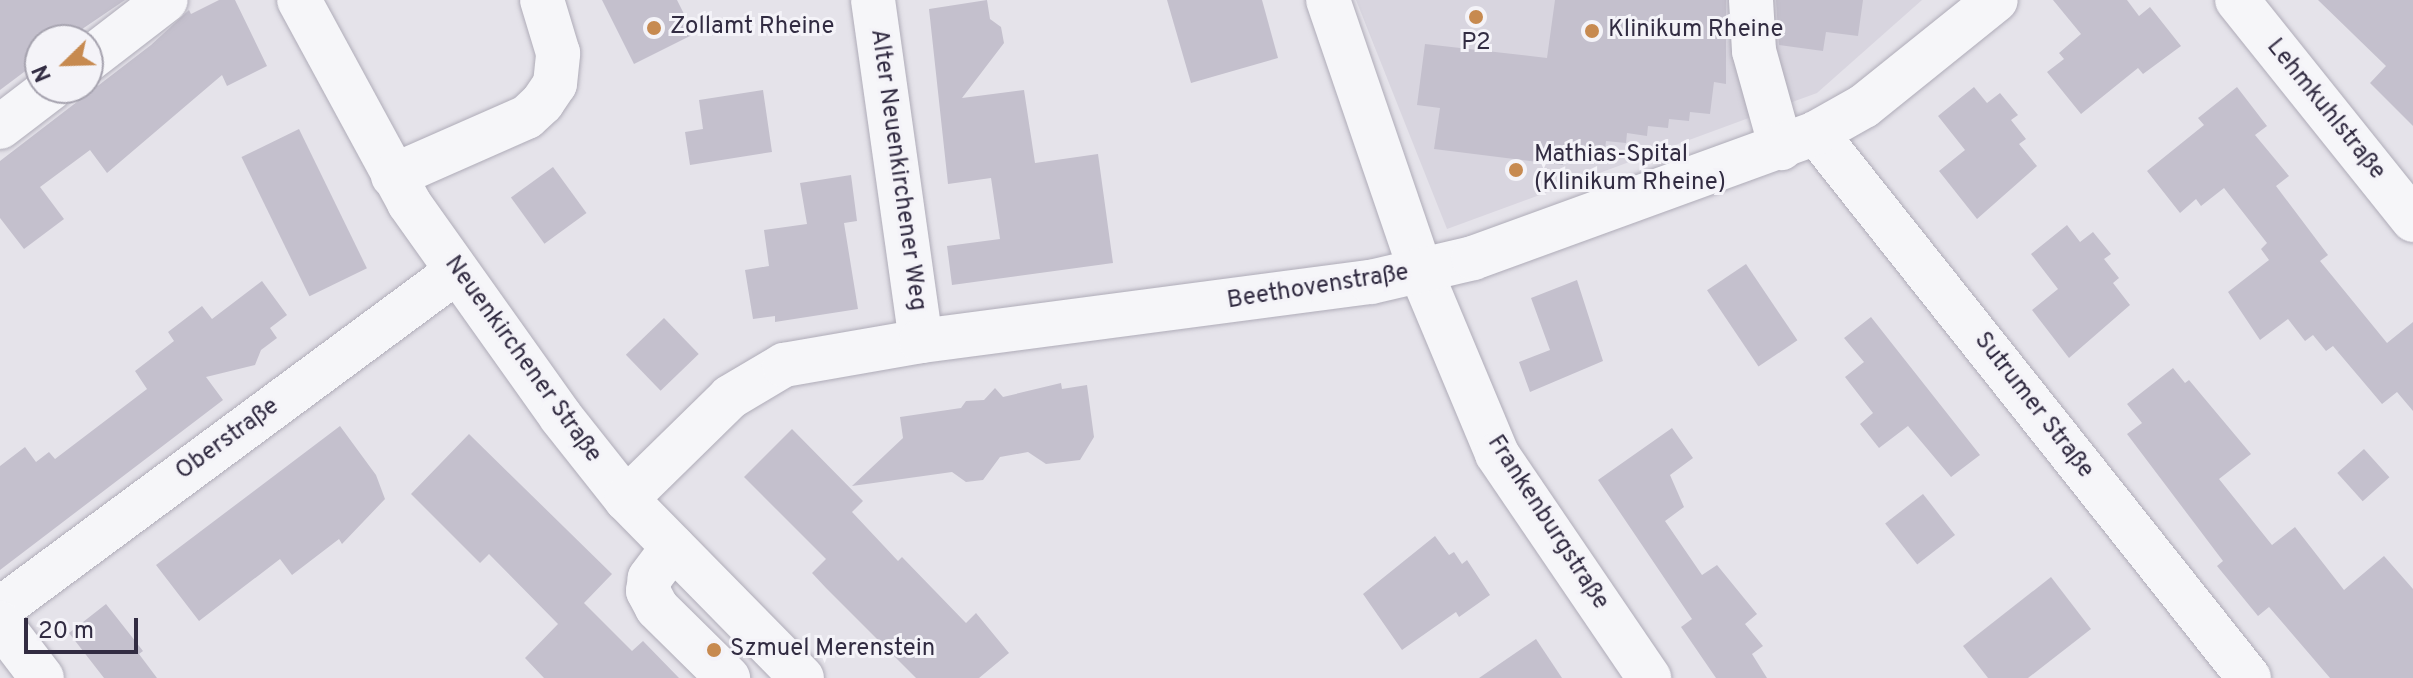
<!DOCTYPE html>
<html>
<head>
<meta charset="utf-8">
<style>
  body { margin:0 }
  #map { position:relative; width:2413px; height:678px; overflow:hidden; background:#e5e3ea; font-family:Overpass,sans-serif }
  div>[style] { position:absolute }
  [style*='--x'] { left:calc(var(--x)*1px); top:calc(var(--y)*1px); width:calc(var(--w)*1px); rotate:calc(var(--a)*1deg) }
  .built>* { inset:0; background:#d8d5df }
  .building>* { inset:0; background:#c4c0cd; transform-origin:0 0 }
  .roads { filter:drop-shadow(0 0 2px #afacb8) drop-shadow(0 0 2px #afacb8) }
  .minor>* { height:44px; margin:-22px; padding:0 22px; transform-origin:22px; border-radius:22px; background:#f6f6f9 }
  .dots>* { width:22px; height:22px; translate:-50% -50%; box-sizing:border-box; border:4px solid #f4f3f8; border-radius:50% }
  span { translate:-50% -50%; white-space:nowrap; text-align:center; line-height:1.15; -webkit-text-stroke:6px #f4f3f8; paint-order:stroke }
  .poi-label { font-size:24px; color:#322c42 }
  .left { translate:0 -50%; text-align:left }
  .street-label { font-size:24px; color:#322c42 }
  .north { position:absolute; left:24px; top:24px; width:80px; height:80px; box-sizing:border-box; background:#f4f3f8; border:2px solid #a6a3af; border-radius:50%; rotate:247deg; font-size:22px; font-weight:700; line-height:32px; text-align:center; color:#322c42 }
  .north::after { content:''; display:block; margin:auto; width:28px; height:36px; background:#c78a50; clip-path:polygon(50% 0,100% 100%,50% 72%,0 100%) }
  .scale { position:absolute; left:24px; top:618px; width:114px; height:36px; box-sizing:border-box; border:4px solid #322c42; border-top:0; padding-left:10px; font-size:24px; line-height:28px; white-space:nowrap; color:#322c42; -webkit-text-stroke:6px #f4f3f8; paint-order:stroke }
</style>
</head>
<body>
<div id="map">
  <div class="built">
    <i style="clip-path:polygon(1356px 0,1922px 0,1817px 93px,1447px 229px)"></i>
  </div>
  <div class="building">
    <i style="clip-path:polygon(0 0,125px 0,66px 40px,40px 40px,40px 60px,0 90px)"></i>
    <i style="clip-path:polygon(219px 0,235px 0,267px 66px,227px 86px,222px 75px,107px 173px,90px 150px,40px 187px,64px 219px,24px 249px,0 218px,0 161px,151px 45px,189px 10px,191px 14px)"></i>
    <i style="clip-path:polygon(602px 0,677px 0,694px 34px,634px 64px)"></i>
    <i style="clip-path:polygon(987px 0,990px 19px,1001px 27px,1004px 43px,962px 98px,1024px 90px,1035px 163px,1098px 154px,1113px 263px,952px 285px,947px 246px,1000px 239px,991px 178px,948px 184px,929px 9px)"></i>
    <i style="clip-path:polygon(1167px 0,1262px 0,1278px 58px,1191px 83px)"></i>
    <i style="clip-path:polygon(1555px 0,1726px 0,1726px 84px,1714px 82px,1710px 114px,1690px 112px,1689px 121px,1669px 119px,1668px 128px,1648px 126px,1647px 136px,1627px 133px,1626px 143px,1606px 141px,1605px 150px,1586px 148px,1584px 158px,1564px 155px,1563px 165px,1434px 149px,1440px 108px,1417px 105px,1425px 44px,1547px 58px)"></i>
    <i style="clip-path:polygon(1776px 0,1863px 0,1858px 36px,1826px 32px,1823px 51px,1779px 45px)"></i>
    <i style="clip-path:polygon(2053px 0,2127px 0,2139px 16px,2150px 7px,2181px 46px,2143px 74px,2138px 68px,2081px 114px,2047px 72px,2064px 59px,2059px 53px,2081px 34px)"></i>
    <i style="clip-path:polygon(2318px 0,2413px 0,2413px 126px,2370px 83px,2386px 66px)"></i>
    <i style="clip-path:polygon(1974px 87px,1987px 103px,2000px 93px,2018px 115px,2011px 120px,2026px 139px,2019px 144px,2037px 166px,1977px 219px,1939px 171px,1965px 150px,1938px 116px)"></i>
    <i style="clip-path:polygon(2237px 87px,2267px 126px,2255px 135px,2289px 176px,2276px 186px,2328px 255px,2320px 261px,2387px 343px,2413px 322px,2413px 411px,2397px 392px,2382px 404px,2333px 346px,2326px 351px,2313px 335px,2305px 341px,2288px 319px,2260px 340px,2228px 292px,2269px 260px,2261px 249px,2267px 243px,2224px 188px,2201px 206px,2196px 199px,2180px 213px,2147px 171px,2204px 125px,2198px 118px)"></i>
    <i style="clip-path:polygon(763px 90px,772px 152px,690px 165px,685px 132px,703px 129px,699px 100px)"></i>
    <i style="left:299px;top:129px;width:155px;height:64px;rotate:64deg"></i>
    <i style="left:553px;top:167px;width:57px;height:52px;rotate:54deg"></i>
    <i style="clip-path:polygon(851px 175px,857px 221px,844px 223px,858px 309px,775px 322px,775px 316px,753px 319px,745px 270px,769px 266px,764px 230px,807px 224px,800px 183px)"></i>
    <i style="clip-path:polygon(2067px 225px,2080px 242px,2093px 232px,2111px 254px,2104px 259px,2119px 278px,2113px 283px,2130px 305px,2069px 358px,2032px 310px,2058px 289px,2031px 254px)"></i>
    <i style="left:1746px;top:264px;width:92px;height:47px;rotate:56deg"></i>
    <i style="clip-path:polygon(1577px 280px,1603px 361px,1530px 392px,1519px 362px,1550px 350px,1531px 298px)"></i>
    <i style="clip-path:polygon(262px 281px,287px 315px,270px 328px,277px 338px,261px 350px,255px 365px,206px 377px,223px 400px,0 570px,0 466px,25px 447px,36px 462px,49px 452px,55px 459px,147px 389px,135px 371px,174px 341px,168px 332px,202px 306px,212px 319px)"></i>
    <i style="clip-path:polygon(1871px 317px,1980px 455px,1951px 477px,1908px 426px,1879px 448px,1860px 424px,1873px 413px,1845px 377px,1864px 362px,1844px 338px)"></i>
    <i style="left:664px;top:318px;width:50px;height:53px;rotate:46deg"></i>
    <i style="clip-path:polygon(2173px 368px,2185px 383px,2189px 380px,2251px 454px,2219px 479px,2272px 545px,2295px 527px,2344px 590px,2384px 556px,2413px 589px,2413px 678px,2330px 678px,2269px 607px,2258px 616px,2217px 566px,2223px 561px,2127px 434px,2142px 423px,2127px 404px)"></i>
    <i style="clip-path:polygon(1061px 383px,1062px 389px,1087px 385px,1094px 437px,1080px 460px,1046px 464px,1028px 452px,1000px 457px,983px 480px,966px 482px,952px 472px,852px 486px,903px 438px,900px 417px,961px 408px,966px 401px,984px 400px,995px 388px,1003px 397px)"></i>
    <i style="clip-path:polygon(340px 426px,376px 475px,385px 499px,342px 544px,339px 539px,292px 575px,280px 559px,199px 621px,156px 565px)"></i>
    <i style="clip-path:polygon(1672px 428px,1693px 458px,1670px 475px,1684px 507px,1665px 521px,1702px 575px,1717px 565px,1757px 614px,1745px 624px,1763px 646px,1752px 654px,1767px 678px,1716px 678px,1681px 627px,1692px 619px,1598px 480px)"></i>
    <i style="clip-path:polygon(792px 429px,863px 501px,852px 512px,898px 561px,902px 557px,966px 623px,976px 613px,1009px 653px,979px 678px,916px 678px,826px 588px,812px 573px,826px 559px,744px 477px)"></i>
    <i style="clip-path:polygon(469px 434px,612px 574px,584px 603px,632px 651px,643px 641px,679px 678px,544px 678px,525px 658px,558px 624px,489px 554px,480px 563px,411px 494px)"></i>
    <i style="left:2364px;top:449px;width:38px;height:36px;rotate:48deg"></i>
    <i style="left:1923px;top:494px;width:52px;height:48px;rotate:52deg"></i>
    <i style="clip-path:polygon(1435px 536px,1449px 555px,1454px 552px,1462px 564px,1467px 560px,1490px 595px,1459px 617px,1456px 612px,1402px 650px,1363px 594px)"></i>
    <i style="clip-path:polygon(2051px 577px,2091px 629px,2028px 678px,1988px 678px,1963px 646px)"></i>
    <i style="clip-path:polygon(106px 604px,143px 651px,139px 654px,157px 678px,104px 678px,69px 633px)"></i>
    <i style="clip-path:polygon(1536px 639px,1562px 678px,1479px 678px)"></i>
  </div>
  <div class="roads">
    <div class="minor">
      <i style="--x:299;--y:0;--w:231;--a:61.5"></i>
      <i style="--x:409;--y:203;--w:262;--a:54.6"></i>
      <i style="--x:561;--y:417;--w:105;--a:51.6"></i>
      <i style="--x:626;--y:499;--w:251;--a:45.5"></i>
      <i style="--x:873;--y:0;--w:344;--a:82"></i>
      <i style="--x:1328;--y:0;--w:287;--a:71.1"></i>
      <i style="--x:1421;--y:272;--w:197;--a:67.3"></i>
      <i style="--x:1497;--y:454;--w:271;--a:55.8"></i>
      <i style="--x:1751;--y:0;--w:51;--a:86.6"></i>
      <i style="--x:1754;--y:51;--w:101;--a:74.4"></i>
      <i style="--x:2237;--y:0;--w:282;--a:51.3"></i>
      <i style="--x:88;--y:60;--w:98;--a:-37.6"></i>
      <i style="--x:0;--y:127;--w:64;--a:-37.4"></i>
      <i style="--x:1816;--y:133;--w:696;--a:51.53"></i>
      <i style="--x:393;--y:176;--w:146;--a:-23.8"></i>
      <i style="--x:527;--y:117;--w:21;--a:-43"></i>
      <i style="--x:542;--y:103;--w:23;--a:-56"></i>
      <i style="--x:555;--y:84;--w:31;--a:-84"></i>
      <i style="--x:558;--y:53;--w:55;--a:-106.8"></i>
      <i style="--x:626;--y:499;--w:146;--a:-44.4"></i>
      <i style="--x:730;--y:397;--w:63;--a:-30.7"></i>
      <i style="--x:784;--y:365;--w:139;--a:-9.9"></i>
      <i style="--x:921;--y:341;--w:454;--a:-7.5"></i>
      <i style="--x:1371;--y:282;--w:105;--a:-13.2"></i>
      <i style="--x:1473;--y:258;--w:365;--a:-20"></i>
      <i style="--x:1816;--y:133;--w:55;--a:-29.4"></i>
      <i style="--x:1864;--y:106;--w:169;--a:-38.8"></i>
      <i style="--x:673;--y:547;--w:39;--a:127"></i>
      <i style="--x:650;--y:578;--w:13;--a:99"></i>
      <i style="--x:648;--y:591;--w:19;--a:62"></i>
      <i style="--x:657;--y:608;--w:100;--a:44.6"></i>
      <i style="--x:0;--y:609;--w:567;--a:-36.47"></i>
      <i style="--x:0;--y:623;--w:69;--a:52.6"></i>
    </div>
  </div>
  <div class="dots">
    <i style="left:1476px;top:17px;background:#c78a50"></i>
    <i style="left:654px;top:28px;background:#c78a50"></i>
    <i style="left:1592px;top:31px;background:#c78a50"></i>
    <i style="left:1516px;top:170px;background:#c78a50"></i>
    <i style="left:714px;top:650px;background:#c78a50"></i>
  </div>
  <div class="poi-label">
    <span class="left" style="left:670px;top:28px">Zollamt Rheine</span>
    <span class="left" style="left:1608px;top:31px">Klinikum Rheine</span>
    <span style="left:1476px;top:44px">P2</span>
    <span class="left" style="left:1534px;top:170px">Mathias-Spital<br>(Klinikum Rheine)</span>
    <span class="left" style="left:730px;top:650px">Szmuel Merenstein</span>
  </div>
  <div class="street-label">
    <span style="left:2325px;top:110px;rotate:51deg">Lehmkuhlstraße</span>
    <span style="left:897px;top:170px;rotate:82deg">Alter Neuenkirchener Weg</span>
    <span style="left:1318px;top:288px;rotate:-9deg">Beethovenstraße</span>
    <span style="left:522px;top:360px;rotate:54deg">Neuenkirchener Straße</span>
    <span style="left:2033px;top:406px;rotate:52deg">Sutrumer Straße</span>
    <span style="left:228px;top:440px;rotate:-36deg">Oberstraße</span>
    <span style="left:1547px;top:523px;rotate:57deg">Frankenburgstraße</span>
  </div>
  <div class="north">N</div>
  <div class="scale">20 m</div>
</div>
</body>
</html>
